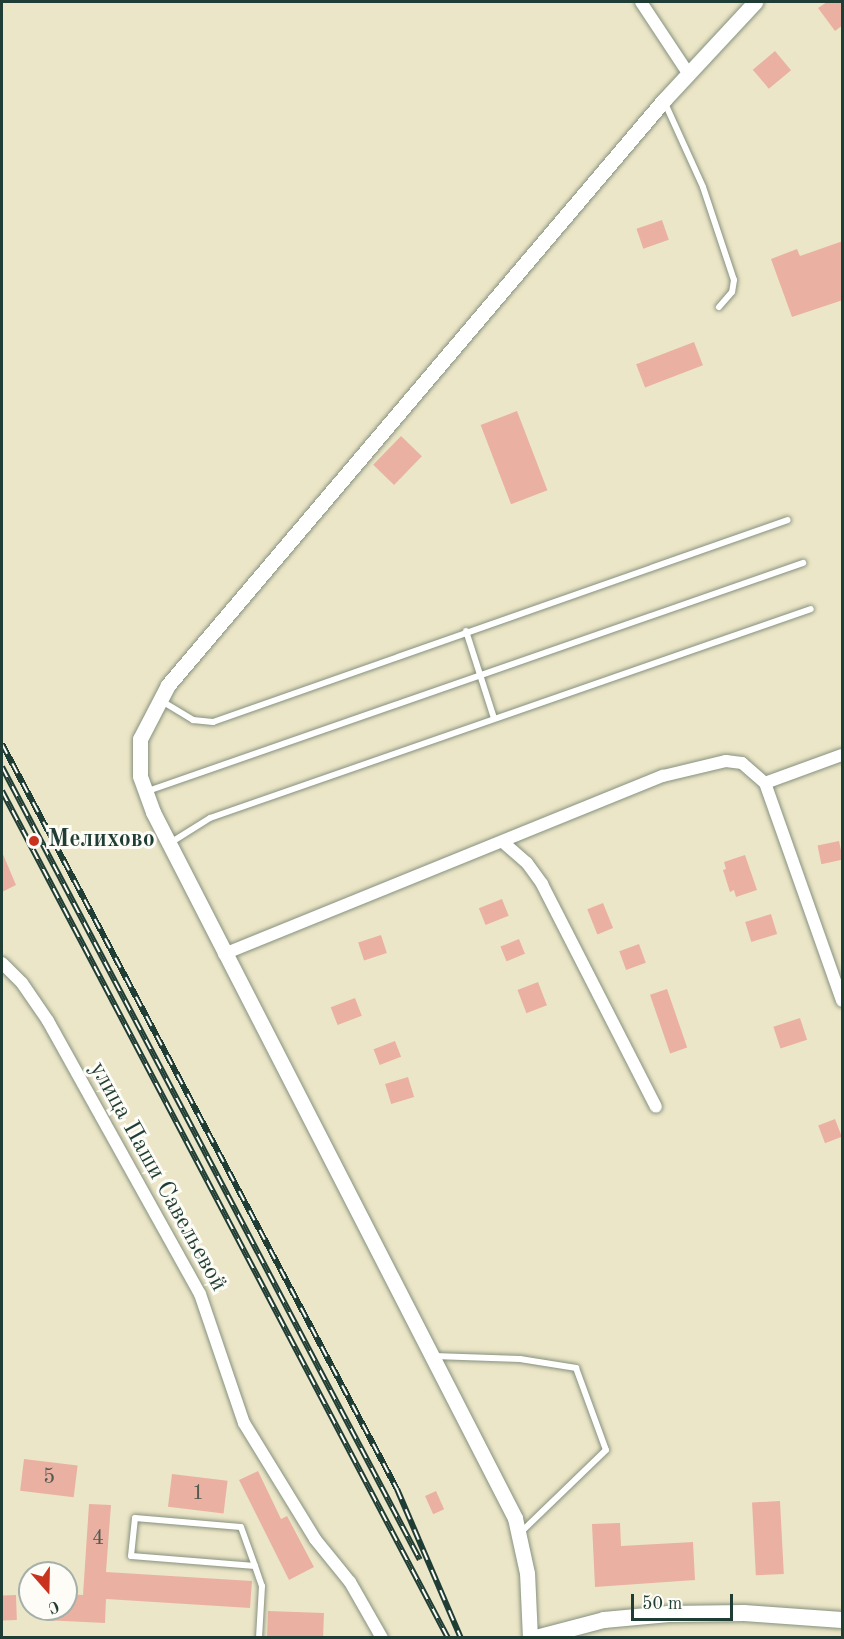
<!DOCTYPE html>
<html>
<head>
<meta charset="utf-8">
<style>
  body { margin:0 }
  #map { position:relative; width:844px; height:1639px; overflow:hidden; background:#ece6c8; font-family:"Old Standard TT",serif }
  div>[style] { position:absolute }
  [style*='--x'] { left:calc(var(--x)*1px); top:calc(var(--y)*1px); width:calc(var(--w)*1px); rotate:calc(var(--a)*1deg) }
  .building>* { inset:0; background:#eab1a3; transform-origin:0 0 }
  .roads { filter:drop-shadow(0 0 2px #86927e) drop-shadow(0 0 2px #86927e) }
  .service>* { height:6px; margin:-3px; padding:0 3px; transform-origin:3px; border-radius:3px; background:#fff }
  .minor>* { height:12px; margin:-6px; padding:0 6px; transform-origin:6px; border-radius:6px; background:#fff }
  .tertiary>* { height:15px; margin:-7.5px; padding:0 7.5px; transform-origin:7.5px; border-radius:7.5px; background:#fff }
  .secondary>* { height:16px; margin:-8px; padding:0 8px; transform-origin:8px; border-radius:8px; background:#fff }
  .rail>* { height:6px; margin-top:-3px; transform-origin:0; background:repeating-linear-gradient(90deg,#fdfcf7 0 11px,#1f3d34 0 22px); box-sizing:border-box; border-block:2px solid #1f3d34 }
  .dots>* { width:16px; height:16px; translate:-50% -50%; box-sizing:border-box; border:3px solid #fdfcf7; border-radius:50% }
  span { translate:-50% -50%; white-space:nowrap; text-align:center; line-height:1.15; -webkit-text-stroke:6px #fdfcf7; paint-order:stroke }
  .number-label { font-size:21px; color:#525a50 }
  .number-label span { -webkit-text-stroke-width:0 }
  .poi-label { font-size:24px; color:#1f3d34; font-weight:700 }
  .left { translate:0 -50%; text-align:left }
  .street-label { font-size:24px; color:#1f3d34 }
  .frame { position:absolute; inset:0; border:3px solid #1f3d34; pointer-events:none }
  .north { position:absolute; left:18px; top:1561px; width:60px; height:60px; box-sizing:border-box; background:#fdfcf7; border:2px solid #a4b0a9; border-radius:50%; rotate:160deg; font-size:16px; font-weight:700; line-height:24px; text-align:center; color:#1f3d34 }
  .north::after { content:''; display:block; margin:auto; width:21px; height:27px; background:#c8321e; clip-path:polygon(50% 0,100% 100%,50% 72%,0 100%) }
  .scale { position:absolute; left:631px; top:1594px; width:102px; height:27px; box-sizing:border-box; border:3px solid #1f3d34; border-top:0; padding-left:8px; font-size:18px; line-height:21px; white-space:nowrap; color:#1f3d34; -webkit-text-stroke:4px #fdfcf7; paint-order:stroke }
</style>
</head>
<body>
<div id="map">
  <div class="building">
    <i style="clip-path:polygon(827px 2px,843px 2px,843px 25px,835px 31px,818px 8px)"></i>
    <i style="left:775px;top:51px;width:25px;height:29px;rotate:50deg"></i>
    <i style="left:662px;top:220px;width:21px;height:27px;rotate:71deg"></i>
    <i style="clip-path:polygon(843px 241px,843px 300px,792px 317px,771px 259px,797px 249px,800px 256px)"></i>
    <i style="left:694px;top:342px;width:25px;height:62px;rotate:69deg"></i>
    <i style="left:517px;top:411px;width:85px;height:39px;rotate:69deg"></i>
    <i style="left:401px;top:436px;width:29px;height:40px;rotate:44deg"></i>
    <i style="left:839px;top:841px;width:19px;height:22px;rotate:78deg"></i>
    <i style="clip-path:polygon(2px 852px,16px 885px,2px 892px)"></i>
    <i style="clip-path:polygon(745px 855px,757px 890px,736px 897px,734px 890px,730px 892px,723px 870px,726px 869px,724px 862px)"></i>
    <i style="left:502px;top:899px;width:18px;height:25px;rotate:68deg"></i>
    <i style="left:603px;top:903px;width:27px;height:17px;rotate:68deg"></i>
    <i style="left:771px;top:914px;width:21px;height:27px;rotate:73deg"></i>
    <i style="left:381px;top:935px;width:19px;height:24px;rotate:72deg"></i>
    <i style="left:519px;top:939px;width:16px;height:20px;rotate:68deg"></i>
    <i style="left:639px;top:944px;width:20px;height:21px;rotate:70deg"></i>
    <i style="left:538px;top:982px;width:25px;height:22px;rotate:69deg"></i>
    <i style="left:667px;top:989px;width:62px;height:18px;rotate:71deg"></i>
    <i style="left:355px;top:998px;width:19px;height:26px;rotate:69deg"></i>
    <i style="left:800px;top:1018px;width:23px;height:28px;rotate:72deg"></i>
    <i style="left:395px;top:1041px;width:17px;height:23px;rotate:69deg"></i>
    <i style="left:408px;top:1077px;width:21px;height:24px;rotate:73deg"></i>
    <i style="left:835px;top:1119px;width:19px;height:18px;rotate:69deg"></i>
    <i style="left:24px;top:1459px;width:54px;height:32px;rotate:7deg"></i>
    <i style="clip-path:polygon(258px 1471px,281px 1519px,287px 1516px,314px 1567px,289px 1580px,239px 1480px)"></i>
    <i style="left:172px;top:1474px;width:56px;height:33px;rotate:7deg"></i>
    <i style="left:436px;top:1491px;width:20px;height:12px;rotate:66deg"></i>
    <i style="left:780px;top:1501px;width:73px;height:28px;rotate:87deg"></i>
    <i style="clip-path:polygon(89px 1504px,111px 1505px,106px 1572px,252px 1581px,250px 1608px,106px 1599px,105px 1623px,43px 1620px,43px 1609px,66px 1609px,66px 1594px,83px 1595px)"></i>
    <i style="clip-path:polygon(620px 1523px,621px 1546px,693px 1542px,695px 1580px,595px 1587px,592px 1524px)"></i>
    <i style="left:16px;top:1595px;width:25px;height:14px;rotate:88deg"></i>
    <i style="left:268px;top:1611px;width:56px;height:27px;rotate:2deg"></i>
  </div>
  <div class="roads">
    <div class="service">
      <i style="--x:664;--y:101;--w:94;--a:65.6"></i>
      <i style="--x:703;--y:187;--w:98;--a:71.6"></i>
      <i style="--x:734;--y:280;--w:12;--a:99"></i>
      <i style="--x:732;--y:292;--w:20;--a:131"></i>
      <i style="--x:466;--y:631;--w:91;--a:72.2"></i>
      <i style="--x:160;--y:700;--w:39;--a:31"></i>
      <i style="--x:193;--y:720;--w:20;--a:6"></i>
      <i style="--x:213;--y:722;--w:609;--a:-19.36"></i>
      <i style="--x:145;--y:792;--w:697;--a:-19.19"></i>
      <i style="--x:170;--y:843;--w:47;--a:-32"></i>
      <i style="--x:210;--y:818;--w:636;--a:-19.18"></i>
      <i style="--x:434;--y:1356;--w:86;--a:2"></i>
      <i style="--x:520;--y:1359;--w:57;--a:9.1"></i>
      <i style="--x:576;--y:1368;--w:87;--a:69.9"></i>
      <i style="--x:606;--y:1450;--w:120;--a:136"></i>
      <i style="--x:255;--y:1566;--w:124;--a:-175.4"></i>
      <i style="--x:131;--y:1556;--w:38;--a:-84"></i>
      <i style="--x:135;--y:1518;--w:106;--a:4.9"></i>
      <i style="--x:241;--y:1527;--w:41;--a:70.3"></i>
      <i style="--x:255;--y:1566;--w:21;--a:71"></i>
      <i style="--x:262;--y:1586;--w:52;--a:93.3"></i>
    </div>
    <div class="minor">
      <i style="--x:641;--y:2;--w:85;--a:56.5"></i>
      <i style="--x:765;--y:783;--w:82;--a:-20"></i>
      <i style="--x:504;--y:843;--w:30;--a:41"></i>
      <i style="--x:527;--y:863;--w:26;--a:54"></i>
      <i style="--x:542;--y:884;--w:250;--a:62.9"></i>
      <i style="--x:224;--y:954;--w:474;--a:-22.1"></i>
      <i style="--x:663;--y:776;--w:65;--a:-13.4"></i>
      <i style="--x:726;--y:761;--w:16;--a:7"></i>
      <i style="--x:742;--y:763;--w:30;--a:41"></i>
      <i style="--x:765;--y:783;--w:231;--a:70.5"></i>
      <i style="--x:2;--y:963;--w:28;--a:45"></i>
      <i style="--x:22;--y:983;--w:46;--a:55.6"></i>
      <i style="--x:48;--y:1021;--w:312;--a:60.9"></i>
      <i style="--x:200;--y:1294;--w:136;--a:71.2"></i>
      <i style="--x:244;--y:1423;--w:136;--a:58.5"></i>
      <i style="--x:315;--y:1539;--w:55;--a:50.9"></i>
      <i style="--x:350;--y:1582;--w:64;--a:60.3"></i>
    </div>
    <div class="tertiary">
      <i style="--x:530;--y:1638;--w:65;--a:-92.6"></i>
      <i style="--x:527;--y:1573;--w:56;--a:-102.3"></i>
      <i style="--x:515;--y:1518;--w:793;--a:-117.15"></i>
      <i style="--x:153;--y:812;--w:38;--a:-110"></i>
      <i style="--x:140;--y:776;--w:37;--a:-90"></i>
      <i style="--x:140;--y:739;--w:61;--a:-62.6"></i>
      <i style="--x:168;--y:685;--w:767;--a:-49.71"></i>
      <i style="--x:664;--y:100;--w:134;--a:-47.1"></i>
    </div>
    <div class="secondary">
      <i style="--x:536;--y:1638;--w:70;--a:-14.8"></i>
      <i style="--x:604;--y:1620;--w:65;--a:-5.3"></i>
      <i style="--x:669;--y:1614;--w:75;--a:-0.8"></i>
      <i style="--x:744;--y:1613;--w:98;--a:4.1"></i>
    </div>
  </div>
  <div class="rail">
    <i style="--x:2;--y:744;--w:843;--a:62.07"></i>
    <i style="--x:397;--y:1489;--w:162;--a:66.8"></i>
    <i style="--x:2;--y:767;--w:896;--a:62.21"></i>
    <i style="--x:2;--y:791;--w:957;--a:62.23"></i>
  </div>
  <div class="dots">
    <i style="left:34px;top:841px;background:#c8321e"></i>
  </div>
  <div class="number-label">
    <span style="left:49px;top:1478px">5</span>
    <span style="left:198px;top:1494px">1</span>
    <span style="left:98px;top:1539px">4</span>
  </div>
  <div class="poi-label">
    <span class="left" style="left:48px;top:841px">Мелихово</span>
  </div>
  <div class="street-label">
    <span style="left:157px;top:1177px;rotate:61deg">улица Паши Савельевой</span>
  </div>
  <div class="frame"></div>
  <div class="north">С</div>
  <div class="scale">50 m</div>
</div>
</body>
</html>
